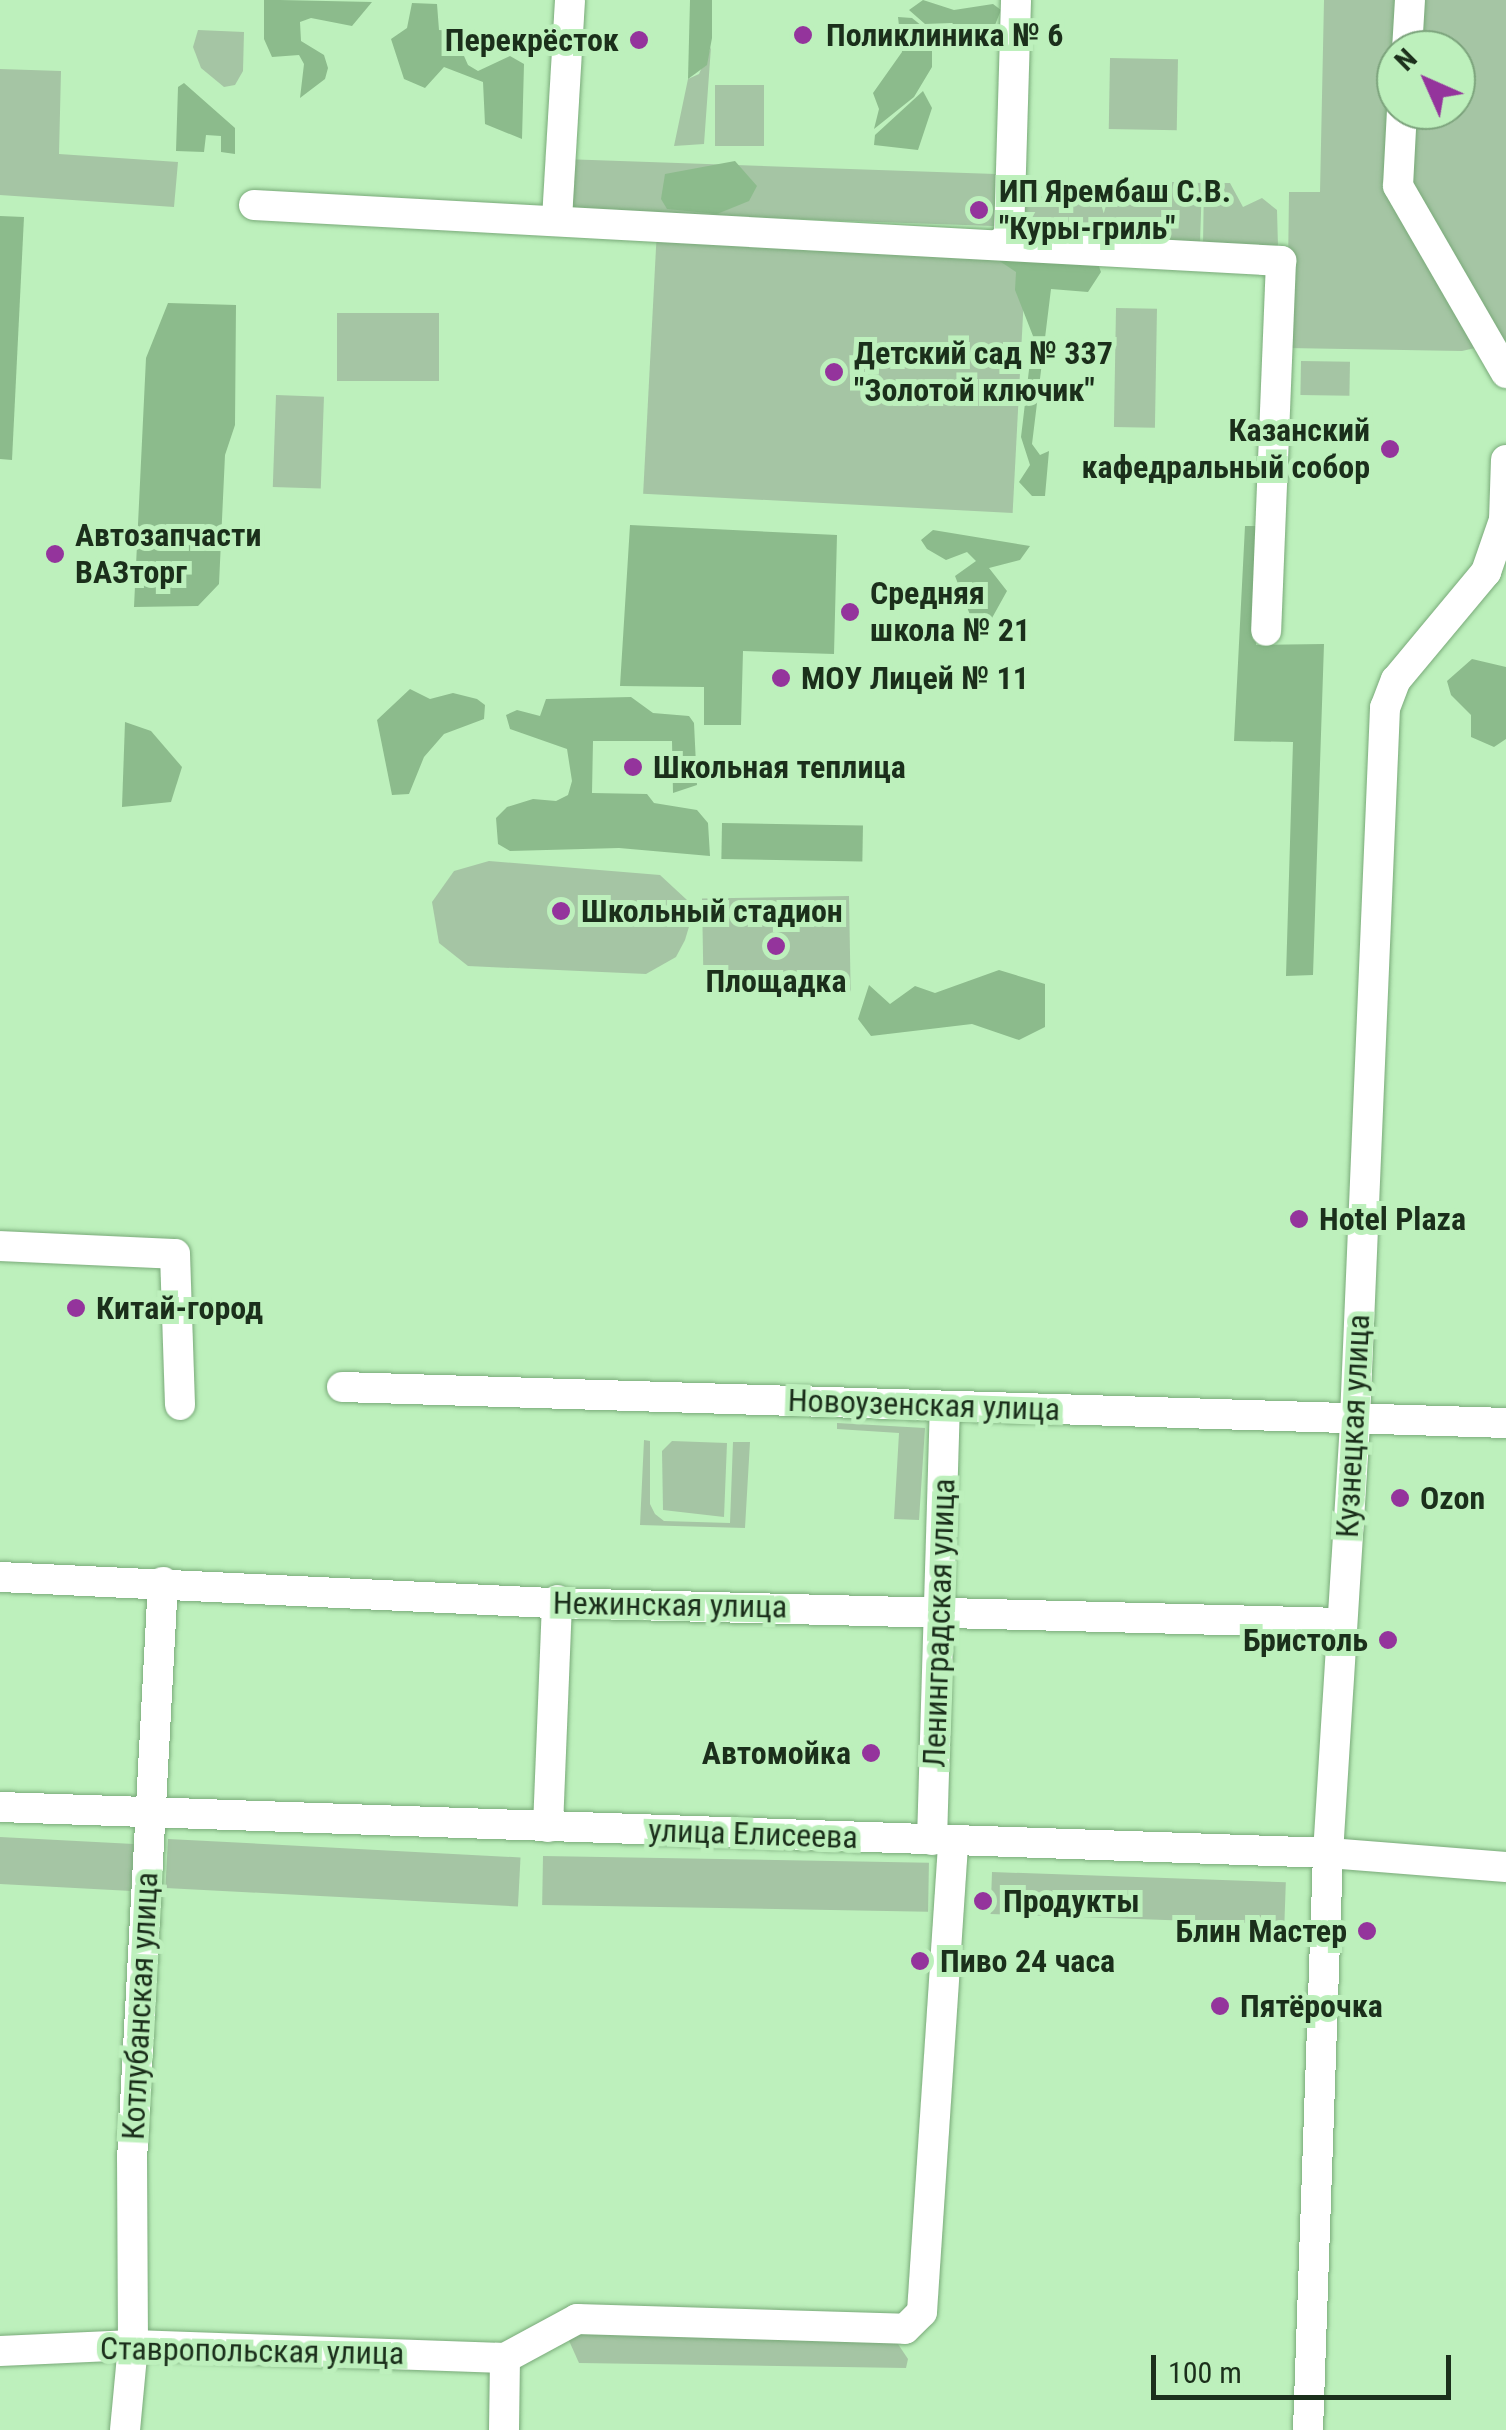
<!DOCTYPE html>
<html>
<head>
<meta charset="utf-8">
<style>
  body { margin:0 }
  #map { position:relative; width:1506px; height:2430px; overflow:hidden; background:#bdf0bc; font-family:"Roboto Condensed",sans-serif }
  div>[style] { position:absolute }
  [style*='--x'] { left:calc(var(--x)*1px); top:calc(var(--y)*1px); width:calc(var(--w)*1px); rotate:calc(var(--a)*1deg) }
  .green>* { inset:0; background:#a5c5a4; transform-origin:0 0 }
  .forest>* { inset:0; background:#8cbb8c; transform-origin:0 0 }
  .roads { filter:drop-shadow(0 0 2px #79aa79) drop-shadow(0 0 2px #79aa79) }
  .minor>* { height:30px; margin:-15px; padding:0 15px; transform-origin:15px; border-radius:15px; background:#fff }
  .dots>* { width:28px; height:28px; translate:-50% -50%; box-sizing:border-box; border:5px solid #bdf0bc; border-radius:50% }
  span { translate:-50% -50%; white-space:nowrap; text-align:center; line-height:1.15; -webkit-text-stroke:10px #bdf0bc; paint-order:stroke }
  .poi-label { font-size:32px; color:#1b2f1b; font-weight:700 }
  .left { translate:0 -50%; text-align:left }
  .right { translate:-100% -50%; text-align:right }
  .street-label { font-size:32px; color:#1b2f1b }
  .north { position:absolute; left:1376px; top:30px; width:100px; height:100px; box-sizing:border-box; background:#bdf0bc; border:2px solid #7ca37c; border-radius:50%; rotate:315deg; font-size:28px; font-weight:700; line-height:40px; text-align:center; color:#1b2f1b }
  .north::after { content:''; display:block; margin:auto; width:35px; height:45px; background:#94349c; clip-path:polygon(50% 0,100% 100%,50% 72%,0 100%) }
  .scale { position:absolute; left:1151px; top:2355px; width:300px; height:45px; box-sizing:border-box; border:5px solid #1b2f1b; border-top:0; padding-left:12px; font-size:30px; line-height:35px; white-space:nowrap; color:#1b2f1b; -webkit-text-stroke:8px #bdf0bc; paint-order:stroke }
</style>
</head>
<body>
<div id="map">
  <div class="green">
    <i style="clip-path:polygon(evenodd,1324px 0,1506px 0,1506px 341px,1462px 351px,1287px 348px,1289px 192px,1320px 192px,1324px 0,1396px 50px,1456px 50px,1456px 110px,1396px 110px,1396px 50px)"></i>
    <i style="clip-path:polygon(198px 30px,244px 32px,243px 71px,235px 85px,224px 87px,201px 68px,193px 47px)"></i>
    <i style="clip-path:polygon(711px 47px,704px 144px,674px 146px,688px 79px,699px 74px)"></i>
    <i style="left:1110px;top:58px;width:68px;height:71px;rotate:1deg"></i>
    <i style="clip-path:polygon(0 69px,61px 71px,59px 154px,178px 162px,174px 207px,0 195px)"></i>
    <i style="left:715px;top:85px;width:49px;height:61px"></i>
    <i style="left:563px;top:159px;width:440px;height:52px;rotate:2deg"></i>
    <i style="clip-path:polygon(1171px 182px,1202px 183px,1200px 243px,1009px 237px,1021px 196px,1170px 201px)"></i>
    <i style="clip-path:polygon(1204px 183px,1230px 183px,1243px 207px,1262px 198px,1277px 210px,1278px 247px,1203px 244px)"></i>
    <i style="left:657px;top:229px;width:370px;height:265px;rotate:3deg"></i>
    <i style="left:1116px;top:308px;width:41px;height:119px;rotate:1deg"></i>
    <i style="left:337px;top:313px;width:102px;height:68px"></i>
    <i style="left:1301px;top:361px;width:49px;height:34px;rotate:1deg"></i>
    <i style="left:276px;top:395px;width:48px;height:92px;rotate:2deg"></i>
    <i style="clip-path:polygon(489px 861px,660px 875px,687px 900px,691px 920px,685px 940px,676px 957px,646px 974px,468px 966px,439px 943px,432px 902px,454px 871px)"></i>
    <i style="left:849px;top:896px;width:98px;height:147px;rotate:89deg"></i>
    <i style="clip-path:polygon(837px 1423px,925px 1428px,919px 1520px,894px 1519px,899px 1433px,837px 1429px)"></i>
    <i style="clip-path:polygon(644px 1440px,650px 1441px,650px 1504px,655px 1514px,664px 1521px,730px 1523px,733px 1442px,750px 1442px,745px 1528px,640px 1525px)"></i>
    <i style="clip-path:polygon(672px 1441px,727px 1443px,724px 1517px,663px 1510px,662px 1451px)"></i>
    <i style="left:0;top:1837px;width:134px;height:47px;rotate:3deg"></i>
    <i style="left:168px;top:1839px;width:353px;height:49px;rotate:3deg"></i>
    <i style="left:543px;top:1856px;width:386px;height:49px;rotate:1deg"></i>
    <i style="left:992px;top:1872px;width:294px;height:42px;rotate:2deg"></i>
    <i style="clip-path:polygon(566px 2334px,896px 2341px,908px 2359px,906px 2368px,579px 2363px)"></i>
  </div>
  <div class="forest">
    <i style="clip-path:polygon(264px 0,280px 0,372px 2px,352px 26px,311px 18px,300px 22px,301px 41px,324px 55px,328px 68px,325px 79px,300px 98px,304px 64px,299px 55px,272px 57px,264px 39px)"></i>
    <i style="clip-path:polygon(690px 0,712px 0,712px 38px,707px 65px,688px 79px)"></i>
    <i style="clip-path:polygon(923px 0,954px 10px,993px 4px,1001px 10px,993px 30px,966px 34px,952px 23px,925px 24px,909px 10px)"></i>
    <i style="clip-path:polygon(412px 3px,437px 4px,439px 30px,453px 31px,468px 65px,478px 71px,510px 56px,524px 64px,522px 139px,485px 124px,483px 82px,444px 67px,425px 88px,404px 79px,391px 39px,407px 28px)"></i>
    <i style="clip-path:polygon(898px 17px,912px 18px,932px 34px,932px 67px,914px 97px,874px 129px,879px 109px,873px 93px,902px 52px)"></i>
    <i style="clip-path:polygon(184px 83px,235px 128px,235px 154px,221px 152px,221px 136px,206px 135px,204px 152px,176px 151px,178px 87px)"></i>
    <i style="clip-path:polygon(923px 91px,932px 108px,918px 150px,874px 145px,875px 135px)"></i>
    <i style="clip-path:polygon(735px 161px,757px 186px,749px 201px,717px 214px,667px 209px,661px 199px,665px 174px)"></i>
    <i style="clip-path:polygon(0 216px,24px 217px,12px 460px,0 459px)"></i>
    <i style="clip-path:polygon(992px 256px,1097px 261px,1101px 272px,1088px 292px,1051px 289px,1032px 444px,1040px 455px,1049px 451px,1045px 496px,1032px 496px,1019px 482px,1030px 465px,1021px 437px,1033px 336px,1015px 290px,1016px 272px)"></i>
    <i style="clip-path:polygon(168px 303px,236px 305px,235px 425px,225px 455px,219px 584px,198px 606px,134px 607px,146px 358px)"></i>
    <i style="clip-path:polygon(630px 525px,837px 535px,834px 654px,743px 651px,741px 725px,704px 725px,704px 687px,620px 686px)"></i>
    <i style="clip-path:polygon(1245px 526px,1261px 526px,1256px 645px,1324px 644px,1313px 975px,1286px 976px,1293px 742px,1234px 741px)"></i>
    <i style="clip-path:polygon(933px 530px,1030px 546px,1020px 560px,989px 568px,1007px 591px,987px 627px,972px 620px,955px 576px,976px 561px,967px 552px,946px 560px,927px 549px,921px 540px)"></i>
    <i style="clip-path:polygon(1472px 659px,1506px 667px,1506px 739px,1494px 747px,1471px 737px,1471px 715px,1451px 695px,1447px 681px)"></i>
    <i style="clip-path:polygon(410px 689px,430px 699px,453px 693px,477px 699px,485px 705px,484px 719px,444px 734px,424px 757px,409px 794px,392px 795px,377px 720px)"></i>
    <i style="clip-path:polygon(631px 697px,653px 713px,689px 716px,694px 723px,697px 785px,673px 793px,672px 741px,593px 741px,592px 793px,647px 794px,654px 803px,697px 810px,708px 823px,710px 856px,619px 848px,510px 851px,498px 844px,496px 818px,507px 807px,533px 799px,556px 801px,568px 795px,572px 781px,567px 749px,510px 729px,506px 715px,517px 710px,540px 716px,546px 699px)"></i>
    <i style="clip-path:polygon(125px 722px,151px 731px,182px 767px,171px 802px,122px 807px)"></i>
    <i style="left:722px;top:823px;width:141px;height:36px;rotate:1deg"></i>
    <i style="clip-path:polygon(999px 970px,1045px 984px,1045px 1027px,1019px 1040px,972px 1024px,871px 1036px,858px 1019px,869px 985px,890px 1004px,915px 986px,935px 993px)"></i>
  </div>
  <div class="roads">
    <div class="minor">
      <i style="--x:1407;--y:50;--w:50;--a:-86.6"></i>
      <i style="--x:1402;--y:110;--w:76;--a:93"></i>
      <i style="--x:1398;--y:186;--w:216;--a:60"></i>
      <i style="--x:254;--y:205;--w:1029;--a:3.12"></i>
      <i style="--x:1281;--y:261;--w:370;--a:92.3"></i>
      <i style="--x:557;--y:219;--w:219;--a:-86.6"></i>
      <i style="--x:999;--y:244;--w:12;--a:-35"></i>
      <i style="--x:1009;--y:237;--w:237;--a:-88.3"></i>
      <i style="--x:0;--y:1246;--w:175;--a:2.6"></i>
      <i style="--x:175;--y:1254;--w:151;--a:88.1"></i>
      <i style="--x:342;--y:1387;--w:1165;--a:1.77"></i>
      <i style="--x:0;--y:1577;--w:553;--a:2.7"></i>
      <i style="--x:552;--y:1603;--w:788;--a:1.45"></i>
      <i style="--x:0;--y:1807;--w:1329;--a:1.98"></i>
      <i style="--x:1328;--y:1853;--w:179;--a:4.5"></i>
      <i style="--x:548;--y:1827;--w:227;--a:-87.7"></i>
      <i style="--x:932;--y:1840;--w:434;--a:-88.3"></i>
      <i style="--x:0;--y:2351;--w:133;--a:-2.6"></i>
      <i style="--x:133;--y:2345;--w:372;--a:2"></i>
      <i style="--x:505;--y:2358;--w:82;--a:-28.4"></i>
      <i style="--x:577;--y:2319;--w:328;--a:1.7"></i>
      <i style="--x:905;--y:2329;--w:24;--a:-45"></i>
      <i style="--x:922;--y:2312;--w:472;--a:-86.2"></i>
      <i style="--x:125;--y:2430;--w:85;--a:-84.6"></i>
      <i style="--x:133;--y:2345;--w:185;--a:-90.3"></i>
      <i style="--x:132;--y:2160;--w:579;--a:-86.93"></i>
      <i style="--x:504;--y:2430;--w:72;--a:-89.2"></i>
      <i style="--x:1308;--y:2430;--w:577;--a:-88.01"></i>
      <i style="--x:1328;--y:1853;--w:436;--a:-86.4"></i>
      <i style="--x:1355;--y:1418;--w:711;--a:-87.58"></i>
      <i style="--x:1385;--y:708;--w:30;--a:-69"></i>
      <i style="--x:1396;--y:680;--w:141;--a:-50.2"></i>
      <i style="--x:1486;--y:572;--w:55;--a:-70.9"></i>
      <i style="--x:1504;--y:520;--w:60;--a:-88.1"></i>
    </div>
  </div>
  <div class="dots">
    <i style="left:803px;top:35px;background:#94349c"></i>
    <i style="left:639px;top:40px;background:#94349c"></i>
    <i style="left:979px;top:210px;background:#94349c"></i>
    <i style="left:834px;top:372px;background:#94349c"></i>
    <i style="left:1390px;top:449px;background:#94349c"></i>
    <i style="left:55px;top:554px;background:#94349c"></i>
    <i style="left:850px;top:612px;background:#94349c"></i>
    <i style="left:781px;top:678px;background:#94349c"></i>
    <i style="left:633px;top:767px;background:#94349c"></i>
    <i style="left:561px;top:911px;background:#94349c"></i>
    <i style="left:776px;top:946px;background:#94349c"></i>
    <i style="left:1299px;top:1219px;background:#94349c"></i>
    <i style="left:76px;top:1308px;background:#94349c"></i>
    <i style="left:1400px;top:1498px;background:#94349c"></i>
    <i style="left:1388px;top:1640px;background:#94349c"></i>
    <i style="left:871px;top:1753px;background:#94349c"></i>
    <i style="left:983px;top:1901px;background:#94349c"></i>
    <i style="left:1367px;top:1931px;background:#94349c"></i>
    <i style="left:920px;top:1961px;background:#94349c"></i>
    <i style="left:1220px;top:2006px;background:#94349c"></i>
  </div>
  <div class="poi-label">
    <span class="left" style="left:826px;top:35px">Поликлиника № 6</span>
    <span class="right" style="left:619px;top:40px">Перекрёсток</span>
    <span class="left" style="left:999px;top:210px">ИП Ярембаш С.В.<br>"Куры-гриль"</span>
    <span class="left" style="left:854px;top:372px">Детский сад № 337<br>"Золотой ключик"</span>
    <span class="right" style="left:1370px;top:449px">Казанский<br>кафедральный собор</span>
    <span class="left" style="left:75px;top:554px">Автозапчасти<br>ВАЗторг</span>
    <span class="left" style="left:870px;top:612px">Средняя<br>школа № 21</span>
    <span class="left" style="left:801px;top:678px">МОУ Лицей № 11</span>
    <span class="left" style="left:653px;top:767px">Школьная теплица</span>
    <span class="left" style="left:581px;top:911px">Школьный стадион</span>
    <span style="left:776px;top:981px">Площадка</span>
    <span class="left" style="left:1319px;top:1219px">Hotel Plaza</span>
    <span class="left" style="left:96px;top:1308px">Китай-город</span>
    <span class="left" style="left:1420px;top:1498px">Ozon</span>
    <span class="right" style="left:1368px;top:1640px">Бристоль</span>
    <span class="right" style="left:851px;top:1753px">Автомойка</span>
    <span class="left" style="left:1003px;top:1901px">Продукты</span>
    <span class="right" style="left:1347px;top:1931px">Блин Мастер</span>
    <span class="left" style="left:940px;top:1961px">Пиво 24 часа</span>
    <span class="left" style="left:1240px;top:2006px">Пятёрочка</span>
  </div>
  <div class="street-label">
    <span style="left:924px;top:1405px;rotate:2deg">Новоузенская улица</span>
    <span style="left:1353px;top:1426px;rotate:-87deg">Кузнецкая улица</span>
    <span style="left:670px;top:1605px;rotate:1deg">Нежинская улица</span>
    <span style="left:939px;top:1623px;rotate:-88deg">Ленинградская улица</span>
    <span style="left:753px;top:1834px;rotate:2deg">улица Елисеева</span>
    <span style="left:140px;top:2006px;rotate:-87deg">Котлубанская улица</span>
    <span style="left:252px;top:2351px;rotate:1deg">Ставропольская улица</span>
  </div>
  <div class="north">N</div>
  <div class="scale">100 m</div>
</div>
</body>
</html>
